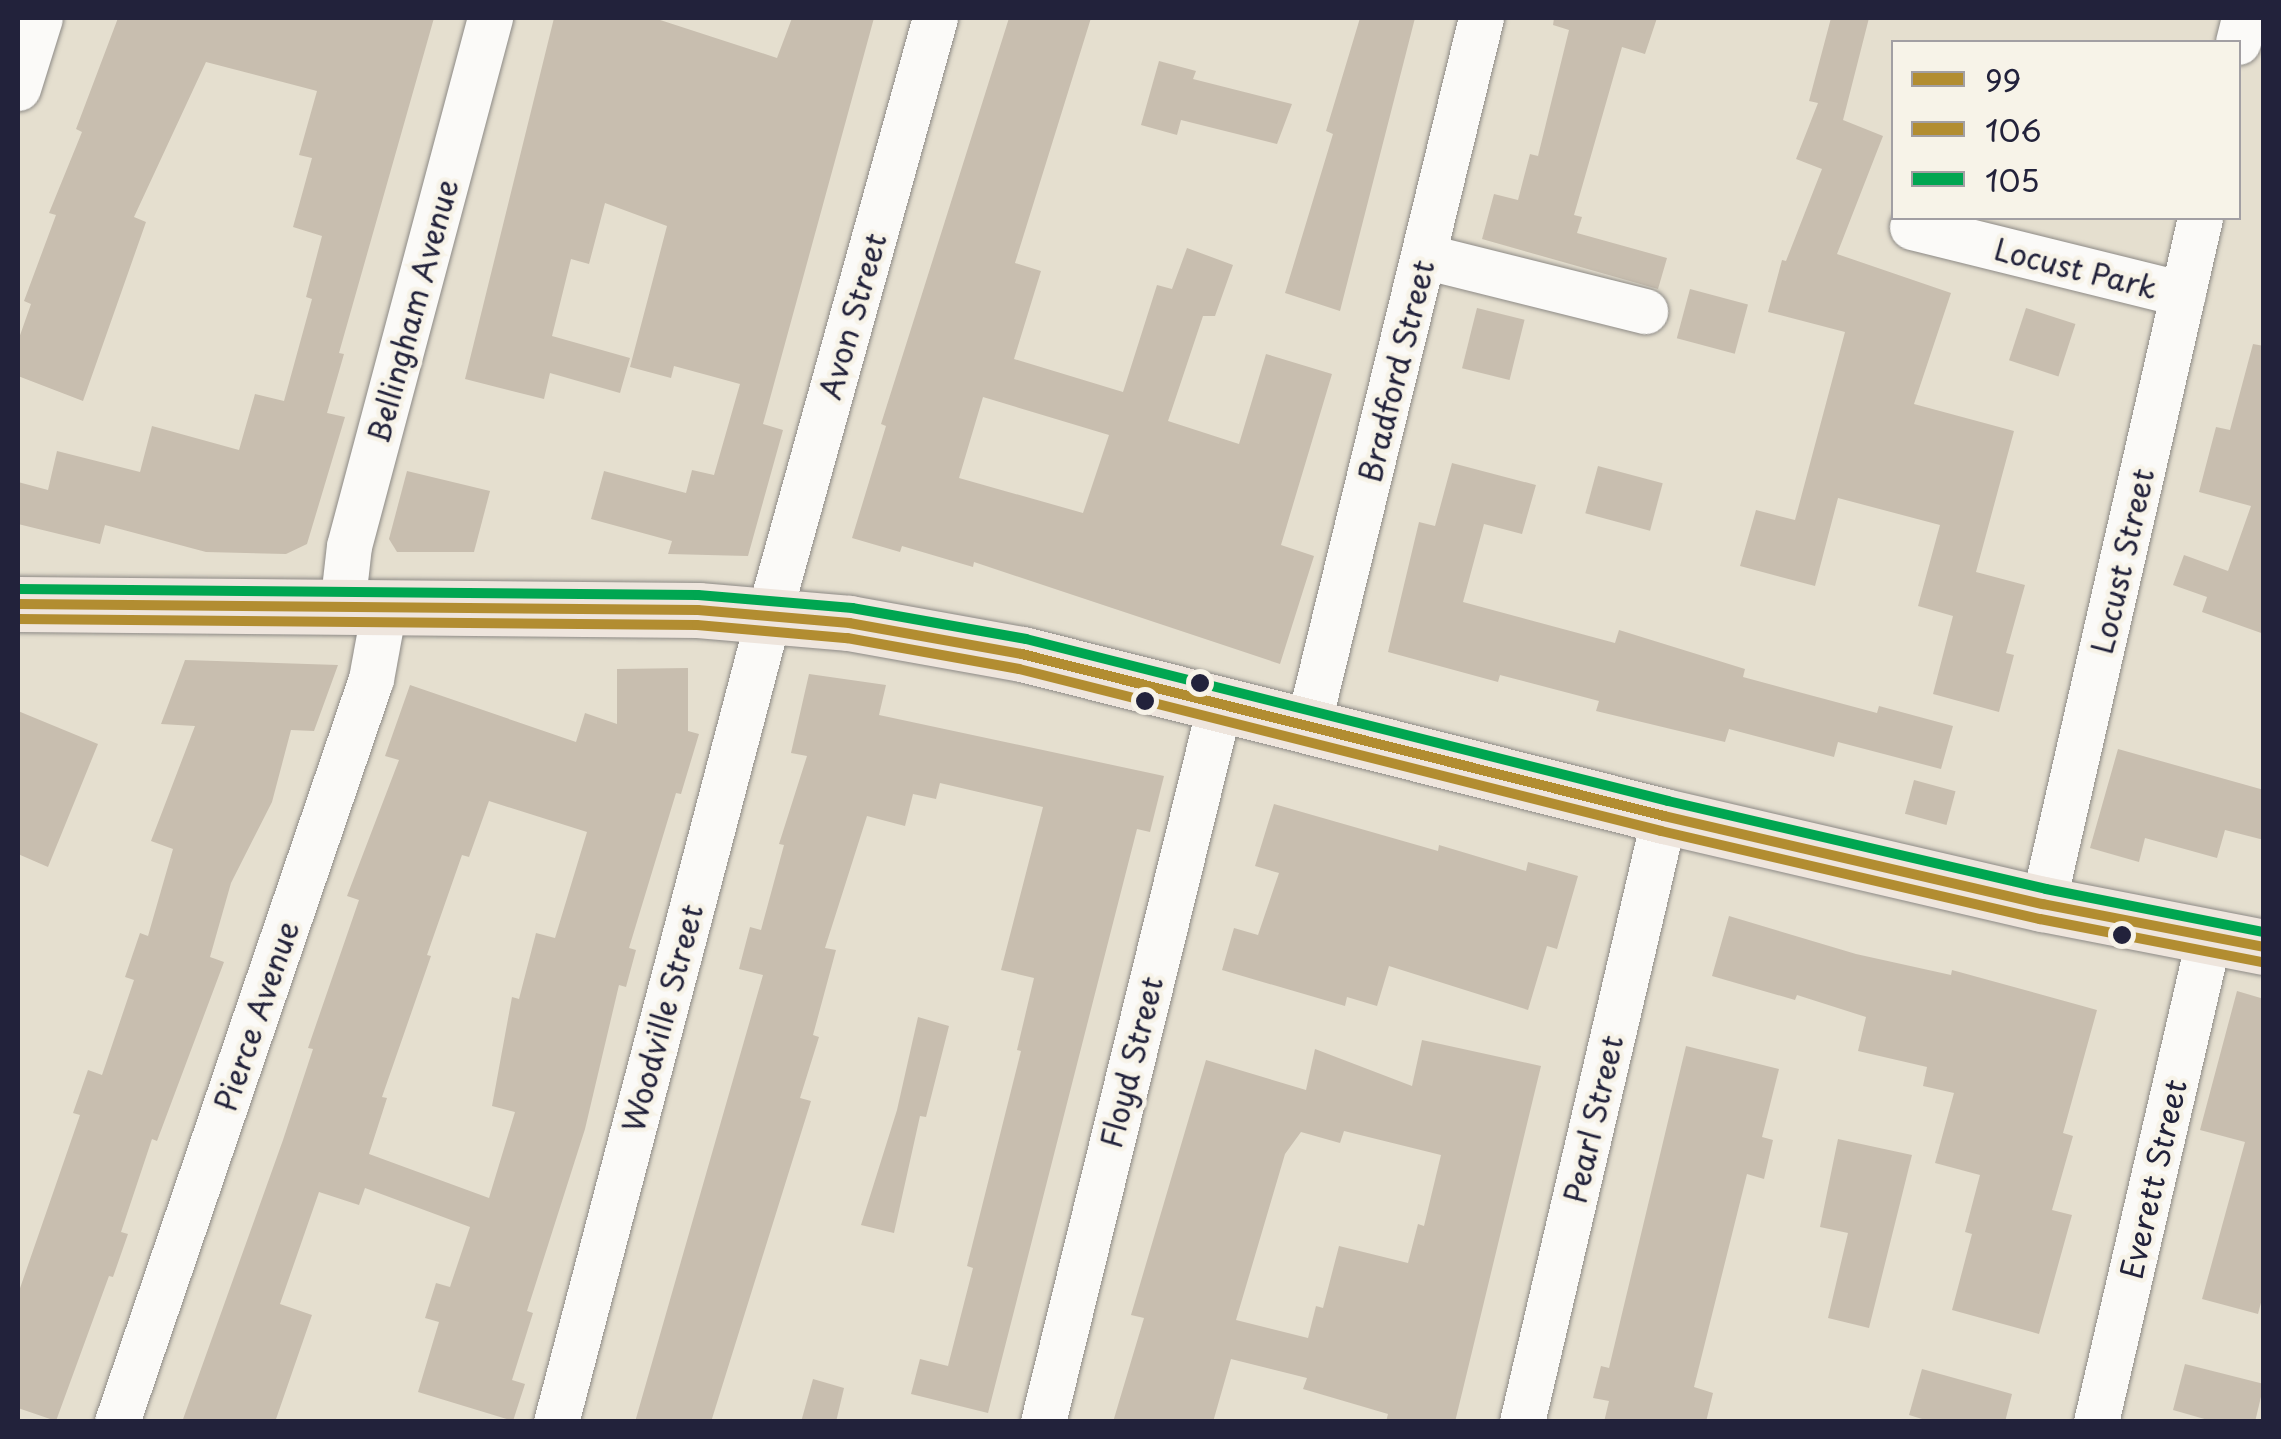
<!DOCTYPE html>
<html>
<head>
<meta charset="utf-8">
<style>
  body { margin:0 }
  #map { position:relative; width:2281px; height:1439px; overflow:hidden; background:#e5dfcf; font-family:"Playpen Sans",sans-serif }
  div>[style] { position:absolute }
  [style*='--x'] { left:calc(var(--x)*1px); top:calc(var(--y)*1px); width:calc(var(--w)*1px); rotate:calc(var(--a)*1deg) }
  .building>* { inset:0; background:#c8beaf; transform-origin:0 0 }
  .roads { filter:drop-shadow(0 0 2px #8d8a86) drop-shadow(0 0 2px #8d8a86) }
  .minor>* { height:45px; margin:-22.5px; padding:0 22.5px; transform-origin:22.5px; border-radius:22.5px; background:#fbfaf8 }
  .major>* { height:55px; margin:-27.5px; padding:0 27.5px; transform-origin:27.5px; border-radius:27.5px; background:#eee5dd }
  .bus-1>* { height:10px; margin:-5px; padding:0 5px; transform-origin:5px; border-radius:5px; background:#b28d31 }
  .bus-2>* { height:10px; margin:-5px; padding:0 5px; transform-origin:5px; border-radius:5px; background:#b28d31 }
  .bus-3>* { height:10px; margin:-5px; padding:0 5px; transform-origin:5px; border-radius:5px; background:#00a651 }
  .dots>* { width:28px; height:28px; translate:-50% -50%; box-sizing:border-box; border:5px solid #f7f3e8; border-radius:50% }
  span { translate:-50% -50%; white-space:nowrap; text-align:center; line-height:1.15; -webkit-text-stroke:9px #f7f3e8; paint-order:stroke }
  .street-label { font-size:30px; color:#22223b }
  .frame { position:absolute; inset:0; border:20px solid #22223b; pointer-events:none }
  .legend { position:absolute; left:1891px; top:40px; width:350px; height:180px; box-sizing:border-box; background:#f7f3e8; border:2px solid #a29fa3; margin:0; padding:12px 18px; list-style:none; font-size:30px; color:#22223b }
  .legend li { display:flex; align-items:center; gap:20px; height:50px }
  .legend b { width:50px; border:2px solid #a29fa3 }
</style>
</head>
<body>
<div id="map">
  <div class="building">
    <i style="clip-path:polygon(118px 18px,434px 18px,339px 353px,344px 354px,327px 413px,345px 417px,307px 544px,286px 554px,206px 552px,105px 525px,100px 544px,18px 524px,18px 482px,48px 490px,57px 451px,140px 472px,152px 426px,239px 450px,255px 394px,284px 401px,312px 299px,306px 297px,322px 236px,293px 227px,312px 158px,299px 155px,317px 91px,206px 62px,134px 217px,146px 222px,83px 401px,18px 376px,18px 341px,31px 304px,24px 301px,56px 215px,49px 213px,82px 132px,76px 129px)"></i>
    <i style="clip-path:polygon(554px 18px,654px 18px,777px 58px,792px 18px,874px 18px,763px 424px,783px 430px,748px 556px,668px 554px,672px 541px,591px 519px,604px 471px,686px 493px,692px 470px,714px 475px,740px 384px,674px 366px,671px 378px,630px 367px,667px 226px,605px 203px,589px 264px,571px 259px,552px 336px,630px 358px,620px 393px,550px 373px,544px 399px,465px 379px)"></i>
    <i style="clip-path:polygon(evenodd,1009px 18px,1091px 18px,1015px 263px,1041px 271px,1014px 359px,1123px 392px,1157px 285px,1172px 289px,1187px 248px,1233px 265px,1215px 316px,1203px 316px,1168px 421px,1239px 444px,1266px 354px,1332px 374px,1281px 545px,1314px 556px,1280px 664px,974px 562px,973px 567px,902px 546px,900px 552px,852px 538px,886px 426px,881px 424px,1009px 18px,983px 397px,1109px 435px,1083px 513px,959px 478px,983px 397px)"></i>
    <i style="clip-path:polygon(1360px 18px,1415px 18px,1340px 311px,1285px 293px,1333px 134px,1326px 131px)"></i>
    <i style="clip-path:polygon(1554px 18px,1657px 18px,1645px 54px,1622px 47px,1574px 215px,1582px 217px,1577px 233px,1667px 258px,1658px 289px,1482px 239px,1494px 194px,1518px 200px,1530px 154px,1538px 156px,1569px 30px,1553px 25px)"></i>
    <i style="clip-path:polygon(1831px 18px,1869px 18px,1843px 120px,1883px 136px,1837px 254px,1951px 293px,1914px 404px,2014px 431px,1976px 572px,2025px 585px,2006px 653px,2014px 655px,1999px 712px,1933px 694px,1953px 616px,1918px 606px,1940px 525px,1838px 498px,1815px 586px,1740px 566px,1756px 510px,1795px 520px,1845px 332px,1768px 312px,1782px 260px,1786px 261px,1822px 169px,1796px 159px,1818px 103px,1809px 101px)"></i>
    <i style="clip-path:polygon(1159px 61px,1196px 71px,1193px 79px,1292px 104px,1277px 144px,1181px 120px,1177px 135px,1141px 125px)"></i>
    <i style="left:1690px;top:289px;width:60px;height:51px;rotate:15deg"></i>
    <i style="left:1477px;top:308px;width:49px;height:62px;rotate:14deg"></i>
    <i style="left:2026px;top:308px;width:52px;height:55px;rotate:18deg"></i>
    <i style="clip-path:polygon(2253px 344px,2264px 346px,2264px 634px,2202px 612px,2207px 597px,2173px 585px,2184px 555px,2228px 571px,2251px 506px,2199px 492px,2216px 427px,2230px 430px)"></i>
    <i style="clip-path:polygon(1452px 463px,1536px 485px,1522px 534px,1484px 524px,1463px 602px,1615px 643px,1619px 630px,1745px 669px,1743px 677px,1877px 713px,1879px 706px,1953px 726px,1941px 769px,1838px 742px,1834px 757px,1729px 729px,1725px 742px,1596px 711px,1599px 701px,1500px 675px,1498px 682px,1388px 652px,1419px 522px,1435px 526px)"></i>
    <i style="left:1598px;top:466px;width:67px;height:49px;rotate:15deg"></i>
    <i style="clip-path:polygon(407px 471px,490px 491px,474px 552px,397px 552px,389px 539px)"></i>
    <i style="clip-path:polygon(185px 660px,338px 665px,314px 731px,291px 730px,272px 802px,231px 883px,210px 957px,224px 962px,157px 1141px,152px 1139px,121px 1232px,128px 1234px,113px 1277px,109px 1276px,56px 1421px,18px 1408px,18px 1294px,80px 1115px,73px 1113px,88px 1070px,102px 1075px,134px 980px,125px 977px,140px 933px,148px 936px,173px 849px,151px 841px,195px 726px,161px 724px)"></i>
    <i style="clip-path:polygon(evenodd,688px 668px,688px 731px,699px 734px,681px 794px,676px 793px,629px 948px,636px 950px,626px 987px,619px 985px,585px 1129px,527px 1311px,533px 1313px,512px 1380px,525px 1384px,513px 1421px,418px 1392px,439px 1322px,425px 1318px,436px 1283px,450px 1287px,470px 1227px,365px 1188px,359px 1205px,319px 1192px,280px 1304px,312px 1315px,275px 1422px,182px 1422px,283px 1140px,313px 1049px,308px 1048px,359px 900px,347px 896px,399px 760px,385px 756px,410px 685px,576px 742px,585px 713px,617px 724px,617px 669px,688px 668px,489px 801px,587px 832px,555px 938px,536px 933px,519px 999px,512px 997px,492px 1106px,515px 1112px,489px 1198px,369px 1154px,387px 1098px,382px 1097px,431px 956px,427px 955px,462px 855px,469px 857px,489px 801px)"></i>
    <i style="clip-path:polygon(809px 674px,886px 685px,879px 715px,1164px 776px,1150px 832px,1137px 829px,988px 1413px,911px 1394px,920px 1359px,948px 1366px,973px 1268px,967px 1266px,1021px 1051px,1017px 1050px,1034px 978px,1001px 970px,1043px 807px,940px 783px,936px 799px,913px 794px,905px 826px,867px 816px,825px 948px,836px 950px,813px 1035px,819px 1037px,800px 1098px,811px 1101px,711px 1422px,635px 1422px,763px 975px,739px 969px,750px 927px,761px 930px,784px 845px,779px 844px,807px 756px,791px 753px)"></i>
    <i style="clip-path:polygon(18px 711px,98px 744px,48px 867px,18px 854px)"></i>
    <i style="clip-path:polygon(2118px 749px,2264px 790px,2264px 840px,2225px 830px,2217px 858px,2145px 838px,2139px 862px,2090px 848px)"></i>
    <i style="left:1914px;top:780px;width:43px;height:35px;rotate:15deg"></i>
    <i style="clip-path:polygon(1274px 804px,1438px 851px,1439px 845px,1526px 871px,1528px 862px,1578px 876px,1557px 949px,1547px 946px,1528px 1010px,1389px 966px,1377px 1006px,1347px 997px,1345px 1006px,1222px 970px,1234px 928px,1258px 935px,1279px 873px,1255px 866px)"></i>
    <i style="clip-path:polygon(1729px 916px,1856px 954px,1951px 975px,1952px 970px,2097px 1010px,2063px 1133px,2073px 1136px,2052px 1210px,2072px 1215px,2039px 1334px,1952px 1310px,1972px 1234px,1965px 1232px,1980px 1175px,1935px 1163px,1954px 1093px,1923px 1086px,1927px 1067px,1858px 1051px,1866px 1017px,1797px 995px,1795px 1000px,1712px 976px)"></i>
    <i style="clip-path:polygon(2237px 991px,2264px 999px,2264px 1291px,2258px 1314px,2202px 1299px,2245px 1142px,2200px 1130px)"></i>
    <i style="clip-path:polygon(918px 1017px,949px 1026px,926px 1117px,920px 1116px,894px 1233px,861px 1225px,897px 1110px)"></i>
    <i style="clip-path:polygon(evenodd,1422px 1040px,1541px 1066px,1455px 1422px,1386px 1422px,1388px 1414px,1303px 1389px,1307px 1378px,1231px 1359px,1213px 1422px,1113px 1422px,1144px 1318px,1131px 1315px,1206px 1060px,1306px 1090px,1315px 1049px,1412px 1086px,1422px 1040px,1344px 1131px,1441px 1155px,1424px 1226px,1418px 1224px,1408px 1263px,1339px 1246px,1323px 1308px,1316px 1306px,1308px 1338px,1236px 1320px,1285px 1154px,1301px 1132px,1340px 1143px,1344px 1131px)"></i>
    <i style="clip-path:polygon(1686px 1046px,1779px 1069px,1762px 1137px,1773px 1140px,1764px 1179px,1747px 1174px,1694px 1387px,1713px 1393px,1706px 1422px,1604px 1422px,1609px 1401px,1593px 1398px,1601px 1366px,1609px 1368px)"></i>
    <i style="clip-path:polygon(1838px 1139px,1912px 1155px,1869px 1328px,1828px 1318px,1848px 1233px,1820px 1227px)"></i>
    <i style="clip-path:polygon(2185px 1364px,2264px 1384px,2255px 1422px,2215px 1422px,2173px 1410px)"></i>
    <i style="clip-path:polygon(1922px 1369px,2012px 1394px,2005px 1422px,1932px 1422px,1909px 1415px)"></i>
    <i style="clip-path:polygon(813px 1379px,844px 1388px,836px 1422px,801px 1422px)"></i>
  </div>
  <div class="roads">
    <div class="minor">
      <i style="--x:2238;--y:42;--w:25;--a:-76"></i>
      <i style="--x:18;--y:88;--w:73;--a:-72.6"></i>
      <i style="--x:1912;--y:227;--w:279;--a:13.9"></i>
      <i style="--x:1424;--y:256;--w:228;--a:14"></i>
      <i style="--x:342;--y:607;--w:61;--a:-83.5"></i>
      <i style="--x:349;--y:546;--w:547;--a:-75.05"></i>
      <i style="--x:1308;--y:725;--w:728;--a:-76.25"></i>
      <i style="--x:2043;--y:904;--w:704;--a:-77.11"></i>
      <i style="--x:117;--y:1422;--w:785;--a:-71.13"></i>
      <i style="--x:371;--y:679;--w:72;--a:-79.6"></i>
      <i style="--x:556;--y:1422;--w:836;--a:-75.23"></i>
      <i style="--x:769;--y:614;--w:619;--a:-74.44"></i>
      <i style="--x:1043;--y:1422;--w:740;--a:-76.17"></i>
      <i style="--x:1522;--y:1422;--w:622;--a:-76.81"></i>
      <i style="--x:2096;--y:1422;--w:498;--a:-76.9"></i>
    </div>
    <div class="major">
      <i style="--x:18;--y:604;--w:680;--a:0.51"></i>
      <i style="--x:698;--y:610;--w:152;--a:4.9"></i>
      <i style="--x:849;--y:623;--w:176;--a:10.2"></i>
      <i style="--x:1022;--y:654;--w:662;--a:14.16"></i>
      <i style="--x:1664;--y:816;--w:389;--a:13.1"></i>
      <i style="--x:2043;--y:904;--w:225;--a:11"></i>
    </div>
  </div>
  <div class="bus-1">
    <i style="--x:18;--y:604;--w:680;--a:0.51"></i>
    <i style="--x:698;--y:610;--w:152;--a:4.9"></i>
    <i style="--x:849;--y:623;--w:176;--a:10.2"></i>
    <i style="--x:1022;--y:654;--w:662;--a:14.16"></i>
    <i style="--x:1664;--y:816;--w:389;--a:13.1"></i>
    <i style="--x:2043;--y:904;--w:225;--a:11"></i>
  </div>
  <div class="bus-2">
    <i style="--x:18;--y:619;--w:679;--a:0.51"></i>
    <i style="--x:697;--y:625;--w:151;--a:5"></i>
    <i style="--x:847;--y:638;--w:175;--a:10.2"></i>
    <i style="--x:1019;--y:669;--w:662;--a:14.16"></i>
    <i style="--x:1661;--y:831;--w:389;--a:13.1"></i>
    <i style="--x:2040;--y:919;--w:225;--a:11"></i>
  </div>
  <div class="bus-3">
    <i style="--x:18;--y:589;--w:680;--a:0.51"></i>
    <i style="--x:698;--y:595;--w:155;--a:4.8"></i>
    <i style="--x:852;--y:608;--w:177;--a:10.1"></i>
    <i style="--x:1026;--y:639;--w:662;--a:14.16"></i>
    <i style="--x:1668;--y:801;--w:388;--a:13.1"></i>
    <i style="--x:2046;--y:889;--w:222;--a:11.2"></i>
  </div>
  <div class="dots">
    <i style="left:1200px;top:683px;background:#22223b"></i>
    <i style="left:1145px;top:701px;background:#22223b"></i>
    <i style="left:2122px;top:935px;background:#22223b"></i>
  </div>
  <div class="street-label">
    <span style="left:2076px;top:268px;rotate:14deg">Locust Park</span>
    <span style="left:412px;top:311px;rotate:-75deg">Bellingham Avenue</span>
    <span style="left:852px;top:316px;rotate:-74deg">Avon Street</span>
    <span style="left:1396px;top:371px;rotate:-76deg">Bradford Street</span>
    <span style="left:2122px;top:561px;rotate:-77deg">Locust Street</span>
    <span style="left:256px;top:1016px;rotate:-71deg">Pierce Avenue</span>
    <span style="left:662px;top:1018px;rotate:-75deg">Woodville Street</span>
    <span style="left:1131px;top:1062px;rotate:-76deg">Floyd Street</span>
    <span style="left:1593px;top:1119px;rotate:-77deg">Pearl Street</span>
    <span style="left:2153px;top:1179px;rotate:-77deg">Everett Street</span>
  </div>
  <div class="frame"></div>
  <ul class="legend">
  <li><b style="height:12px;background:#b28d31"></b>99</li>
  <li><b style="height:12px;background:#b28d31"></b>106</li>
  <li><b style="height:12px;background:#00a651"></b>105</li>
  </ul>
</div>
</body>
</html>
